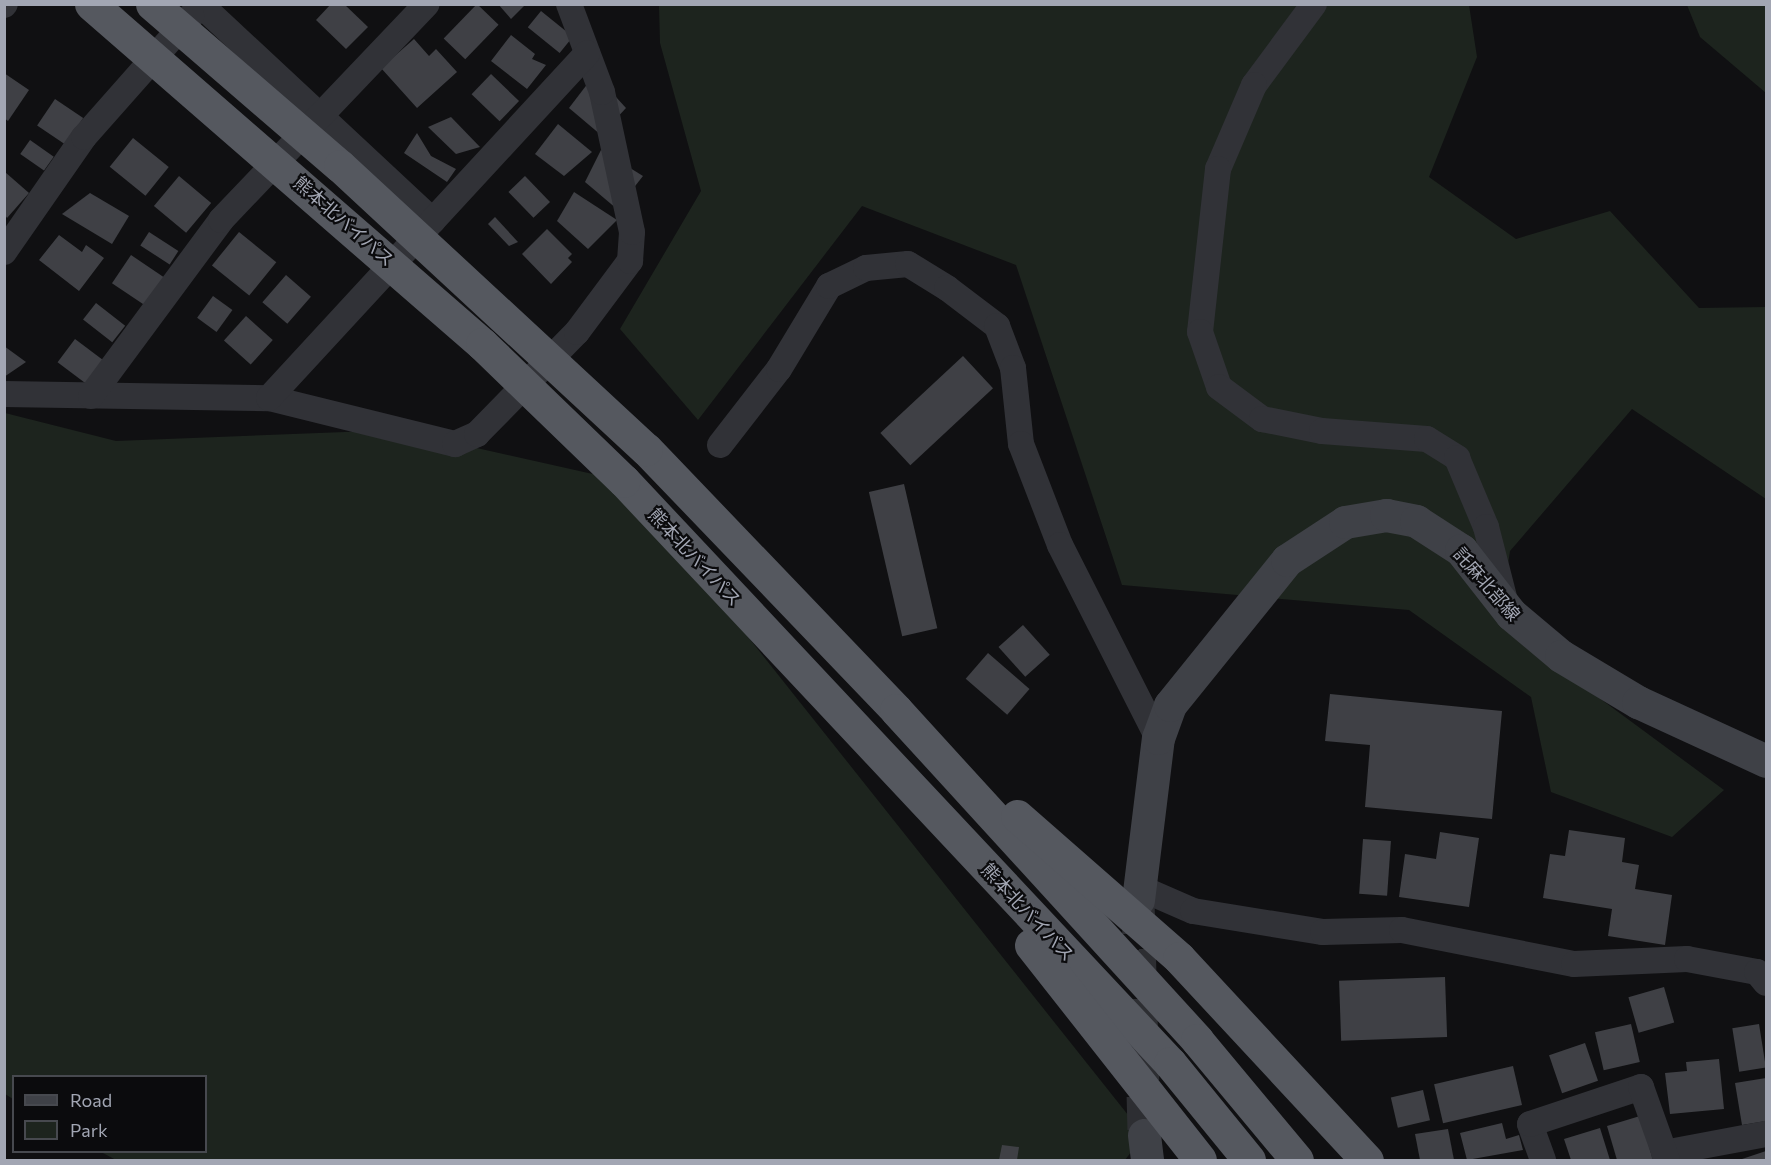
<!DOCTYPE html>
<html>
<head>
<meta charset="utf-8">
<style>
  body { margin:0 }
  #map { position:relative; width:1771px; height:1165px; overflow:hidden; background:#101012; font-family:Commissioner,"Noto Sans JP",sans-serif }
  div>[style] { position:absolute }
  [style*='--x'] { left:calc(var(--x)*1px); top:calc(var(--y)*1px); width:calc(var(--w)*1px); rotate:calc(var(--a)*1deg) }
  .green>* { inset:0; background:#1d241e }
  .building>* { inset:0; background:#3f4045; transform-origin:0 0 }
  .secondary-tunnel>* { height:33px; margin-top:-16.5px; transform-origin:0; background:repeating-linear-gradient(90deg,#2d2e32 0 33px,transparent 0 49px) }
  .minor>* { height:26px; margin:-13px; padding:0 13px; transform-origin:13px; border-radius:13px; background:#313237 }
  .secondary>* { height:33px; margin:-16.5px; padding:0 16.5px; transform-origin:16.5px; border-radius:16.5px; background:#3f4147 }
  .trunk>* { height:33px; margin:-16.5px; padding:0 16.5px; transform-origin:16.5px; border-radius:16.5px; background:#55585f }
  .trunk-bridge>* { height:33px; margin:-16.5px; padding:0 16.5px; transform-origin:16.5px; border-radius:16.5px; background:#55585f }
  span { translate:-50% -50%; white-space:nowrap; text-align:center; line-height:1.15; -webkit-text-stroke:4.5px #0b0b0d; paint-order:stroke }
  .street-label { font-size:18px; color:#a2a6b3 }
  .frame { position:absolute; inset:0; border:6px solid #a2a6b3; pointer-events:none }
  .legend { position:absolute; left:12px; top:1075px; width:195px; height:78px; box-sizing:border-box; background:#0b0b0d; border:2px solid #47494f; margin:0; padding:8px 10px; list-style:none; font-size:18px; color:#a2a6b3 }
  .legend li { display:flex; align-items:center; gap:12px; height:30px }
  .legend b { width:30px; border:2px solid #47494f }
</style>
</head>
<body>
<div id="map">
  <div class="green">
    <i style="clip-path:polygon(659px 5px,1469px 5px,1477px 57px,1429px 177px,1516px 239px,1610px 211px,1699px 308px,1766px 307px,1766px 499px,1632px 409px,1510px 551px,1499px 624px,1724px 790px,1672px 837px,1551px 792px,1531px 697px,1409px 610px,1122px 585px,1016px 265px,862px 206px,698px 420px,620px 329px,701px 191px,660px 43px)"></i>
    <i style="clip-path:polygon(1687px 5px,1766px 5px,1766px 93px,1700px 37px)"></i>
    <i style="clip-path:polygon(5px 413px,116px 441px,397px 430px,624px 481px,1144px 1135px,1125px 1160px,116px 1160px,101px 1152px,206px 1152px,206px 1076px,14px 1076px,13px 1099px,5px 1094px)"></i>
  </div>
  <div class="building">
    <i style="clip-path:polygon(331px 4px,344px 4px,368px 27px,346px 49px,316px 20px)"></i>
    <i style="left:477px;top:4px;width:30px;height:48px;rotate:44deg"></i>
    <i style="clip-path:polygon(498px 4px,526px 4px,511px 19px)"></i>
    <i style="left:541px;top:11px;width:41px;height:21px;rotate:39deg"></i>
    <i style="clip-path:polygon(511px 35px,535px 54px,532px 59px,546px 65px,527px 89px,491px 61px)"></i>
    <i style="clip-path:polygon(414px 39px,429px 56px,436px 49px,457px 72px,417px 108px,381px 68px)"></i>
    <i style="clip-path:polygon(4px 73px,29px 90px,8px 121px,4px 118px)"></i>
    <i style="left:491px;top:74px;width:39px;height:28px;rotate:44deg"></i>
    <i style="clip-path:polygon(595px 74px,626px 108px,601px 135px,569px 108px)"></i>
    <i style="left:55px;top:99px;width:34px;height:32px;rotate:34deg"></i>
    <i style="clip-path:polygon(451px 117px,480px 147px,456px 154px,428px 127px)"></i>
    <i style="clip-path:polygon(558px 124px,592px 152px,564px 176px,535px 154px)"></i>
    <i style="clip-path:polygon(417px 133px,431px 156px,456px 169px,447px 182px,404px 153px)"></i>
    <i style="left:133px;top:138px;width:46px;height:37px;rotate:39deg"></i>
    <i style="left:30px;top:140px;width:29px;height:17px;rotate:35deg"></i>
    <i style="clip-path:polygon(601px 150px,643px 176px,617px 209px,585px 182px)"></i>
    <i style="clip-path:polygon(5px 172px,29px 193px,7px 218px,5px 215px)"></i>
    <i style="left:179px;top:176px;width:42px;height:39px;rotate:40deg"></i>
    <i style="left:525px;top:176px;width:36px;height:23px;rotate:46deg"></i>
    <i style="clip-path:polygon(574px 192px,617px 220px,588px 249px,557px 221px)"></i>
    <i style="clip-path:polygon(90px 193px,129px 216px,112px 244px,62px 214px)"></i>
    <i style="clip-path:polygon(495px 217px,518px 242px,509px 246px,488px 224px)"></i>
    <i style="clip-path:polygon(547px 229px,572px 254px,568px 258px,572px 262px,551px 284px,522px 254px)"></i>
    <i style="left:149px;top:232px;width:35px;height:16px;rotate:33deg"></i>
    <i style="left:239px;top:232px;width:48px;height:43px;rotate:39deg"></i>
    <i style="clip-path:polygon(59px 235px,82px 252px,86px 245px,104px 258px,79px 291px,39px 260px)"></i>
    <i style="left:131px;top:255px;width:41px;height:34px;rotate:34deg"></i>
    <i style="left:286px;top:275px;width:33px;height:36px;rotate:41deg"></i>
    <i style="left:213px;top:296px;width:24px;height:27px;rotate:36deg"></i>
    <i style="left:96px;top:303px;width:37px;height:21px;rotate:38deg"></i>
    <i style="left:246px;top:316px;width:36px;height:33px;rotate:42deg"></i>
    <i style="left:75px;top:339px;width:40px;height:29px;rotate:37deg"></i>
    <i style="clip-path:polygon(4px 346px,26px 362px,4px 377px)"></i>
    <i style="left:963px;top:356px;width:44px;height:113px;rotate:47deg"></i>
    <i style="left:904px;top:484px;width:148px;height:36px;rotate:77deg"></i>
    <i style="left:1023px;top:625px;width:40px;height:33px;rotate:48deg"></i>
    <i style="left:988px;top:653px;width:55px;height:34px;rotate:41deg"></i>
    <i style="clip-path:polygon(1330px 694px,1502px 711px,1492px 819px,1365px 807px,1370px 745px,1325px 741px)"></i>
    <i style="clip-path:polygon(1569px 830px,1625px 838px,1622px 862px,1639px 865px,1635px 889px,1672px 895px,1665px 945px,1608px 936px,1612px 909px,1543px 898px,1550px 854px,1565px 856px)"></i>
    <i style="clip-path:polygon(1440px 832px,1479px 838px,1469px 907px,1399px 897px,1405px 854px,1436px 859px)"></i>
    <i style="left:1363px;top:839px;width:28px;height:55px;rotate:4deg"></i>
    <i style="left:1445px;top:977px;width:60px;height:106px;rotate:88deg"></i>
    <i style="left:1664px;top:987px;width:37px;height:37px;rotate:74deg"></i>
    <i style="left:1631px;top:1024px;width:39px;height:37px;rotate:77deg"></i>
    <i style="left:1759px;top:1024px;width:44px;height:27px;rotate:81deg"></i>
    <i style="left:1585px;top:1043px;width:40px;height:38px;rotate:71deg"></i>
    <i style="clip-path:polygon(1719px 1059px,1724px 1109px,1670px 1114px,1665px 1073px,1687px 1071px,1686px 1062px)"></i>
    <i style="left:1513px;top:1066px;width:40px;height:81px;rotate:77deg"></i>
    <i style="clip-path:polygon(1766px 1078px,1766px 1121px,1742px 1125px,1735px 1083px)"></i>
    <i style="left:1423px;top:1090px;width:31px;height:33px;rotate:77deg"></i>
    <i style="clip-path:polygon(1640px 1116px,1653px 1160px,1617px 1160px,1607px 1126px)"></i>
    <i style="clip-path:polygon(1502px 1123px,1506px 1139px,1519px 1135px,1523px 1150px,1467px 1160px,1460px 1133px)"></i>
    <i style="clip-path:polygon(1600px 1128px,1610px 1160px,1571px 1160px,1564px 1139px)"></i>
    <i style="clip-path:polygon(1448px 1129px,1454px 1160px,1420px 1160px,1415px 1134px)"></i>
    <i style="clip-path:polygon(1002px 1145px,1019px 1147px,1017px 1160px,999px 1160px)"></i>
    <i style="clip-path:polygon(1766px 1151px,1766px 1160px,1739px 1160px)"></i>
  </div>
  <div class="secondary-tunnel">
    <i style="--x:1138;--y:900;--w:235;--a:88.5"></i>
  </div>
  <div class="minor">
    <i style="--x:200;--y:4;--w:318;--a:43"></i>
    <i style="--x:1314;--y:4;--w:101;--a:126.5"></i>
    <i style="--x:1254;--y:85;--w:91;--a:113.2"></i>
    <i style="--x:1218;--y:169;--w:164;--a:96.3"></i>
    <i style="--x:1200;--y:332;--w:58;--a:70.9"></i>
    <i style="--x:1219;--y:387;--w:54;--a:36.7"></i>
    <i style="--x:1262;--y:419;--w:61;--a:11.3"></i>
    <i style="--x:1322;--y:431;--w:105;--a:4.4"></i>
    <i style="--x:1427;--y:439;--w:36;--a:32"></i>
    <i style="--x:1457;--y:458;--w:75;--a:67.2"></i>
    <i style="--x:1486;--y:527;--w:72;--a:75.6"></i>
    <i style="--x:4;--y:5;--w:1;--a:-45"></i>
    <i style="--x:4;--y:252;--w:140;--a:-55.2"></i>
    <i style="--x:84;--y:137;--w:162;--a:-48.5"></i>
    <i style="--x:4;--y:394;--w:265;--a:0.9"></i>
    <i style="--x:269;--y:398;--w:192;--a:13.9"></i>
    <i style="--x:455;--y:444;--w:24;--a:-24"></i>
    <i style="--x:477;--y:434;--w:143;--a:-45.6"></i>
    <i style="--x:577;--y:332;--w:89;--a:-53.3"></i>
    <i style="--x:630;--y:261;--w:29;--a:-86"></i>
    <i style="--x:632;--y:232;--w:143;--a:-102.1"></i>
    <i style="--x:602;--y:92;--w:94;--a:-110.6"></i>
    <i style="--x:91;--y:396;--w:219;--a:-53.5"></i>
    <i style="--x:221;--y:220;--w:298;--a:-46.4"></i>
    <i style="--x:269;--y:398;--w:469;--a:-47.3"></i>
    <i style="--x:720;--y:445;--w:96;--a:-52.2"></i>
    <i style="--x:779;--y:369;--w:97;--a:-58.9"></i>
    <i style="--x:829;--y:286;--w:41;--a:-25.9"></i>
    <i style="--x:866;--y:268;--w:42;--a:-5.4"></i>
    <i style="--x:908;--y:264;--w:46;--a:31.6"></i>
    <i style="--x:947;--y:288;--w:63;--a:37.2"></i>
    <i style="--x:997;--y:326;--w:45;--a:69.1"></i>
    <i style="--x:1013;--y:368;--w:76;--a:84"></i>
    <i style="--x:1021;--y:444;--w:108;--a:68.9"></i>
    <i style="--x:1060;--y:545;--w:216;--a:63.1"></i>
    <i style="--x:1138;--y:887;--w:60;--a:23.6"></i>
    <i style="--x:1193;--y:911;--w:132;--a:9.2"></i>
    <i style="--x:1323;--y:932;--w:79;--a:-1.5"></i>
    <i style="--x:1402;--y:930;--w:175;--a:11.2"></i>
    <i style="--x:1574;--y:964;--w:113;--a:-2.5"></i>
    <i style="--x:1687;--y:959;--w:71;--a:10.5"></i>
    <i style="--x:1757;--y:972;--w:14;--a:51"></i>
    <i style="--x:1664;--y:1153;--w:104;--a:-10.6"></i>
    <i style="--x:1543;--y:1160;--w:38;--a:-110"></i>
    <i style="--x:1530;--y:1124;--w:117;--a:-18.4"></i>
    <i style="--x:1641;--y:1087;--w:77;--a:70.4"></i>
  </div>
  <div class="secondary">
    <i style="--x:1138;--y:900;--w:163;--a:-83"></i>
    <i style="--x:1158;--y:738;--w:35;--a:-70"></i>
    <i style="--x:1170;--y:705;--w:186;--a:-51.1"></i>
    <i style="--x:1287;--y:560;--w:69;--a:-33.2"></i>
    <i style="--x:1345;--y:522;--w:42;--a:-9.7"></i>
    <i style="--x:1386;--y:515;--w:31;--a:11"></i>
    <i style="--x:1416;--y:521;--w:54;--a:32.8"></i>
    <i style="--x:1461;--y:550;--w:81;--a:52"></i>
    <i style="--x:1511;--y:614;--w:65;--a:40"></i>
    <i style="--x:1561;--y:656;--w:90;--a:30.9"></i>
    <i style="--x:1638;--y:702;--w:141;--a:24.7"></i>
    <i style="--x:1144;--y:1135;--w:25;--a:83"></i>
  </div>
  <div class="trunk">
    <i style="--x:646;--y:449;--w:361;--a:46.2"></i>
    <i style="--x:896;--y:710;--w:447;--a:47.6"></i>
    <i style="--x:1197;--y:1040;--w:156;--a:50.2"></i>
    <i style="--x:624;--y:481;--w:798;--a:46.83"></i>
    <i style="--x:1170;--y:1063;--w:125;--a:50.8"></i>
    <i style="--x:1017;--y:816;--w:215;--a:41.2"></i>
    <i style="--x:1179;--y:958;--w:276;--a:47.1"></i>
    <i style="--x:1031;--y:945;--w:273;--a:51.8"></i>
  </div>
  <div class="trunk-bridge">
    <i style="--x:91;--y:4;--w:518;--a:41.01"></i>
    <i style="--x:482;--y:344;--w:197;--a:44"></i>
    <i style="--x:152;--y:4;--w:248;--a:40.8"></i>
    <i style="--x:340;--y:166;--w:417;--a:42.8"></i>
  </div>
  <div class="street-label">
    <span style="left:344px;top:221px;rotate:41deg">熊本北バイパス</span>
    <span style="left:695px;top:557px;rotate:47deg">熊本北バイパス</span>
    <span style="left:1487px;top:584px;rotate:49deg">託麻北部線</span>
    <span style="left:1028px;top:912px;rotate:47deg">熊本北バイパス</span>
  </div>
  <div class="frame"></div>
  <ul class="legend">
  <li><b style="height:8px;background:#3f4147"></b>Road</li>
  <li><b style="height:16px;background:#1d241e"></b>Park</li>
  </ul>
</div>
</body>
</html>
